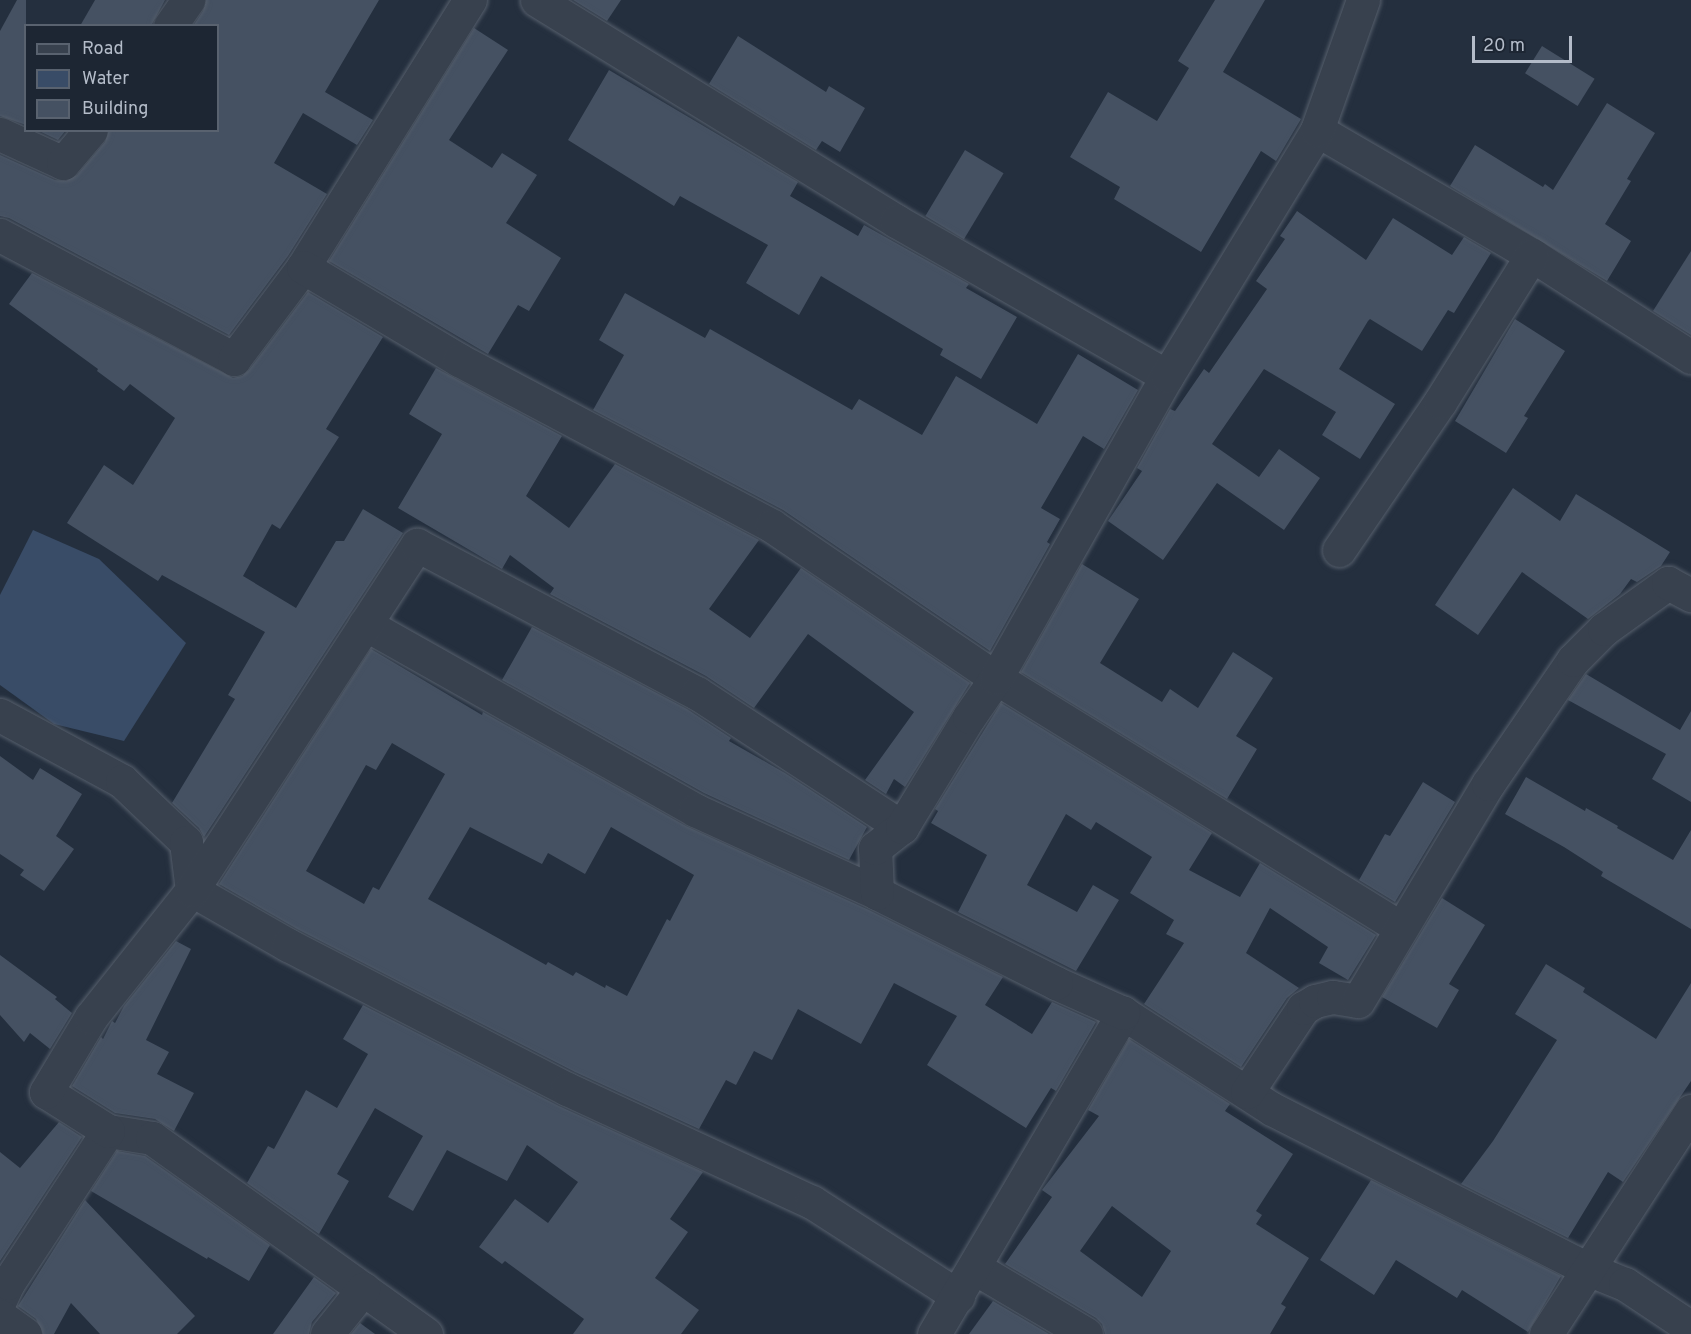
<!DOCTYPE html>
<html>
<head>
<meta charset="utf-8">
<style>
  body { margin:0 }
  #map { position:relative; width:1691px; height:1334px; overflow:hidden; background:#242f3e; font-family:Overpass,sans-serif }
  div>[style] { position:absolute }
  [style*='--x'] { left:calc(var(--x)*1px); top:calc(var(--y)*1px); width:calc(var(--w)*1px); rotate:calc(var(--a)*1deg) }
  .water>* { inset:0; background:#394c67 }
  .building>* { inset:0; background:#455162; transform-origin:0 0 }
  .roads { filter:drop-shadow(0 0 2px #565f6c) drop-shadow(0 0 2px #565f6c) }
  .street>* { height:33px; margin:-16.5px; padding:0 16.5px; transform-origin:16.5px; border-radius:16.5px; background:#38414e }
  span { translate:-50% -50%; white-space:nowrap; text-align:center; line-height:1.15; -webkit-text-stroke:5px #1d2633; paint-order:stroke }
  .legend { position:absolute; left:24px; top:24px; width:195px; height:108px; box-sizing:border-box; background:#1d2633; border:2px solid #59626f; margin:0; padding:8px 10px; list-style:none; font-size:18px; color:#b4bcc9 }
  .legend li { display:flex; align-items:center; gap:12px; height:30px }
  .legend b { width:30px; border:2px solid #59626f }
  .scale { position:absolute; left:1472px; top:36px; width:100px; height:27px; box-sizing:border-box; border:3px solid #b4bcc9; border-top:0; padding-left:8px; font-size:18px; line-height:21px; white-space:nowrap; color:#b4bcc9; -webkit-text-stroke:4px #1d2633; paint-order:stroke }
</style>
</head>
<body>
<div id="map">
  <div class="water">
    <i style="clip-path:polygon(33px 530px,99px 559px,186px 643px,124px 741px,54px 724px,0 685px,0 595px)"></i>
  </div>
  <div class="building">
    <i style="clip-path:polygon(17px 0,26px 0,26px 125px,0 116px,0 31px)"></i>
    <i style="clip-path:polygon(95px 0,165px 0,151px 26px,80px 26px)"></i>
    <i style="clip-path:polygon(206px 0,379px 0,325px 92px,373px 120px,357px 145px,303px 113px,274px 163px,327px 194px,288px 256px,229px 335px,9px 218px,0 216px,0 155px,55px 180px,66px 181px,77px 175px,105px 142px,109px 130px,218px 130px,218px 26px,193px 26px,203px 11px)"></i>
    <i style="clip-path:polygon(573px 0,621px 0,607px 21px)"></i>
    <i style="clip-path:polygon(1215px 0,1265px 0,1223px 72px,1301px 119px,1276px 161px,1261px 151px,1201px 252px,1114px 199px,1120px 187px,1070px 157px,1108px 92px,1157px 121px,1189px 68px,1178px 61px)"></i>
    <i style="clip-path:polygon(474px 28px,508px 50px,449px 140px,492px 168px,502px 153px,537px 175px,506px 223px,561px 258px,529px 311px,518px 305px,488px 354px,329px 261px)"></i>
    <i style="clip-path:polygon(738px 36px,826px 92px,829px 86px,865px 108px,840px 152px,822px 141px,816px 150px,709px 84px)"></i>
    <i style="left:1542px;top:46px;width:62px;height:32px;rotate:32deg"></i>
    <i style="clip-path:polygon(609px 70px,798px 182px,790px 196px,858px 236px,864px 225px,969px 284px,966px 288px,1017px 317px,981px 379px,940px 355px,943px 349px,821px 276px,799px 315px,746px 283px,768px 245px,680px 196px,674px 206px,568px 140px)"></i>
    <i style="clip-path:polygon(1607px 103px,1655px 133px,1627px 179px,1631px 181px,1605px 224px,1631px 241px,1607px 281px,1450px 186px,1475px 145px,1543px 187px,1545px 184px,1553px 190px)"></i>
    <i style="clip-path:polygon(37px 130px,66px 130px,58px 140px)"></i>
    <i style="left:965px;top:150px;width:45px;height:77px;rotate:31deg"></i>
    <i style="clip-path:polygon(1297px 211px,1366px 260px,1393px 218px,1452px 255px,1464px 237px,1491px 253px,1454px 313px,1448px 310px,1422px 351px,1370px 319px,1368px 321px,1339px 369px,1395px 404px,1360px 459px,1322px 435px,1336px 412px,1264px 369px,1212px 444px,1259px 477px,1279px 449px,1320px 478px,1284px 530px,1217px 483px,1163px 560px,1108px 521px,1142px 471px,1137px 468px,1170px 409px,1175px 411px,1204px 369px,1209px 373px,1267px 289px,1256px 281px,1285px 239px,1280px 236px)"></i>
    <i style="clip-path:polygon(1691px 251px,1691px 335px,1653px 311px)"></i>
    <i style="clip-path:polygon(32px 273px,233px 378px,242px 376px,249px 370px,308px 292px,383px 337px,326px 429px,339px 437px,280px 529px,272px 524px,243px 576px,296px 608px,336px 541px,344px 541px,363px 509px,403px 533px,204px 837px,199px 828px,172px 803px,235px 699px,228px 695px,265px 632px,162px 575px,158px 581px,67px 523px,104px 465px,133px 485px,175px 418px,130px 384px,124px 391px,97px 371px,98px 369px,9px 304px)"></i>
    <i style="clip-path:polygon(625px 293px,705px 338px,710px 329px,852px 410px,859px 399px,922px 435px,956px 376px,1037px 424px,1078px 354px,1138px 390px,1104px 449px,1083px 436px,1041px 508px,1060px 519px,1047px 542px,1050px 544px,990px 651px,783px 510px,593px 410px,624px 355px,599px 340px)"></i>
    <i style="clip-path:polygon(1515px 319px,1565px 351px,1524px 416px,1528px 418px,1506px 453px,1455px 421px)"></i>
    <i style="clip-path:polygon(436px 368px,562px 436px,526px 496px,569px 528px,615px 464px,759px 540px,709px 609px,750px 638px,801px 568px,970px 683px,905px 787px,894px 779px,886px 794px,865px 780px,914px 712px,808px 634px,754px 708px,706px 676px,550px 594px,554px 588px,510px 555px,502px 569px,398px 508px,442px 434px,409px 414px)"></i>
    <i style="clip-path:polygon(1513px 488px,1560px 521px,1576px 494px,1670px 552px,1661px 566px,1637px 582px,1631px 579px,1620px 594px,1588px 619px,1522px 572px,1478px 635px,1435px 605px)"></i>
    <i style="clip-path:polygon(1082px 564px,1139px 599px,1100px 663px,1162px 702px,1170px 689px,1198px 708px,1233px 652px,1273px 678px,1236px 736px,1257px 749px,1227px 799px,1021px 672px)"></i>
    <i style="clip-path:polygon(532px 627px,687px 709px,731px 738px,729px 741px,785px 773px,867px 827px,849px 860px,704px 793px,502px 680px)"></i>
    <i style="clip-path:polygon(evenodd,371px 649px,482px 715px,483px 712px,686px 826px,869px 910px,1003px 977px,985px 1005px,1032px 1034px,1052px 1002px,1096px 1022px,1056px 1091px,1051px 1088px,1026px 1128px,927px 1065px,957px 1016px,894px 983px,861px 1044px,798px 1009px,772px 1060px,754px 1051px,736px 1085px,726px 1080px,699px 1129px,575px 1072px,297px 929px,219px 884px,371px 649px,392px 743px,445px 774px,379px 890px,373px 887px,364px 904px,306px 871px,366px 765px,376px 770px,392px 743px,371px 649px,470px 827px,542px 864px,548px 853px,585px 874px,611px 827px,694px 875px,670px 921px,667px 919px,627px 996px,606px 985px,605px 988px,576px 972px,573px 976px,548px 962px,546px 965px,428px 899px,470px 827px)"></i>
    <i style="clip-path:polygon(1586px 674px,1680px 730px,1691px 711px,1691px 802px,1652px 779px,1666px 754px,1568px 700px)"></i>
    <i style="clip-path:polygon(1001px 703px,1212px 833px,1189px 870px,1240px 897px,1260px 863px,1376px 935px,1348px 980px,1319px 963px,1328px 947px,1270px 908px,1246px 953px,1299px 988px,1287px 998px,1241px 1067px,1144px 1004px,1184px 943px,1166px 934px,1174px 920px,1130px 893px,1152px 857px,1096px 822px,1091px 830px,1066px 814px,1027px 885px,1077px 912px,1093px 885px,1119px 900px,1076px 971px,958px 912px,987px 855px,931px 823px,938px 811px,935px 809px)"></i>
    <i style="clip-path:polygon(0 756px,33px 780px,40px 768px,82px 794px,56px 836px,74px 849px,44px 891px,20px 875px,24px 870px,0 854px)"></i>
    <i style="clip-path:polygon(1526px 777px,1585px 811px,1586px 808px,1618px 826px,1617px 828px,1673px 860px,1691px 830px,1691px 929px,1601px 876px,1603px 872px,1564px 847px,1505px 814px)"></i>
    <i style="clip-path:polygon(1423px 782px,1455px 802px,1395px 902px,1359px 880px,1385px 834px,1390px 836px)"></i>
    <i style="clip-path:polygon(1442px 898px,1485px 925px,1449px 984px,1459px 990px,1437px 1028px,1382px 997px)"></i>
    <i style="clip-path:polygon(176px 941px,191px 949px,146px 1040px,169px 1052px,157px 1074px,194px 1093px,174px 1131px,155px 1119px,115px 1113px,72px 1086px,101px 1037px,103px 1039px,112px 1021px,115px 1023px,124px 1006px)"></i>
    <i style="clip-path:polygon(0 955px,57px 997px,55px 999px,72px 1013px,50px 1049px,30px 1033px,24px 1042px,0 1015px)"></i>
    <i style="clip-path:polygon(1546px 964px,1585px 988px,1583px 992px,1656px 1039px,1691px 983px,1691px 1081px,1623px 1182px,1608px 1172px,1568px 1238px,1461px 1184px,1493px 1141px,1557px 1040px,1515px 1014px)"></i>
    <i style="clip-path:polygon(363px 1005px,559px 1106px,703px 1172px,670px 1219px,688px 1232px,655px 1278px,699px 1310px,681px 1334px,573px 1334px,584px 1319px,505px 1261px,502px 1264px,479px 1247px,515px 1199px,548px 1223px,578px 1182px,527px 1145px,507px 1181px,447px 1150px,413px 1211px,388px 1197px,423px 1136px,375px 1108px,337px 1174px,349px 1181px,319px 1234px,247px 1183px,268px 1146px,274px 1149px,306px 1090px,337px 1108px,368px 1054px,343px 1039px)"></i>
    <i style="clip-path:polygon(evenodd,1129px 1039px,1230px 1104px,1225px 1111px,1293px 1154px,1256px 1211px,1262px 1215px,1256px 1224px,1309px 1258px,1281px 1304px,1286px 1307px,1270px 1334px,1105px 1334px,1102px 1324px,1096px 1318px,1005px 1264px,1052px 1197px,1042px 1190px,1099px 1116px,1088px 1110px,1129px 1039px,1112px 1206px,1171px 1251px,1142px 1297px,1080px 1251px,1112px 1206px)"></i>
    <i style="clip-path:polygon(59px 1122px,82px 1137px,0 1261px,0 1152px,20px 1168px)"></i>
    <i style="clip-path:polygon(117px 1151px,145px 1156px,270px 1245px,249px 1281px,208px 1257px,207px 1259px,91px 1191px)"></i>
    <i style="clip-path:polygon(1371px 1180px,1561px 1276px,1528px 1332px,1462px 1290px,1457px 1298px,1396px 1260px,1374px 1295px,1320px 1260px)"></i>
    <i style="clip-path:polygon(85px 1200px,195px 1316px,177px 1334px,100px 1334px,71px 1303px,54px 1334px,43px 1334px,36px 1319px,18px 1306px)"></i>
    <i style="clip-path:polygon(314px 1277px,336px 1293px,312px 1322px,309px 1334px,273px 1334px)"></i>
    <i style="clip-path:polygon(993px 1301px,1049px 1334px,969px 1334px)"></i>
    <i style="clip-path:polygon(360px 1323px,375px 1334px,351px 1334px)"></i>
  </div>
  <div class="roads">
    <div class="street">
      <i style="--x:537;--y:0;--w:422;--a:31.6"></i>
      <i style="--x:896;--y:221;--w:312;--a:29.8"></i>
      <i style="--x:170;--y:26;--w:32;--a:-55"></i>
      <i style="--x:1317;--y:130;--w:249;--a:30.2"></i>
      <i style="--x:1532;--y:255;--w:189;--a:32.7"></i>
      <i style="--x:0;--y:134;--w:69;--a:24.7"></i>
      <i style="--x:63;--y:163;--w:43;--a:-49.7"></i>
      <i style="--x:0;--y:235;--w:265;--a:27.9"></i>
      <i style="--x:234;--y:359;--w:115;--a:-53.1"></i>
      <i style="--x:303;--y:267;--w:315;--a:-58"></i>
      <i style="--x:303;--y:267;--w:182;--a:30.8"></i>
      <i style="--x:459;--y:360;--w:354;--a:27.9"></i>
      <i style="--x:772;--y:526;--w:271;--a:34.2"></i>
      <i style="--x:996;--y:678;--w:476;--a:31.7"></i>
      <i style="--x:1339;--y:550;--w:179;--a:-55.7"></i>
      <i style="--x:1440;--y:402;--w:173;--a:-58"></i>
      <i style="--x:365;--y:624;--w:379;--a:29.4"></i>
      <i style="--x:695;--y:810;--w:200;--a:24.5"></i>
      <i style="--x:0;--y:715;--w:139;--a:28.4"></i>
      <i style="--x:122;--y:781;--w:88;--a:43.6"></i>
      <i style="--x:186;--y:842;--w:48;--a:82.9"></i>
      <i style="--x:192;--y:890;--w:111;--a:29.8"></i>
      <i style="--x:288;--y:945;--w:314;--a:27.3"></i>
      <i style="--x:567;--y:1089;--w:270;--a:24.8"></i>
      <i style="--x:812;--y:1202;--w:174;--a:32.8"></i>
      <i style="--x:1123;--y:1013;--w:177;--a:32.8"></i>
      <i style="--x:1272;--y:1109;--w:356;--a:26.9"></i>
      <i style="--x:1590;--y:1270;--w:38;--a:22"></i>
      <i style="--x:1625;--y:1284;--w:79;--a:33.7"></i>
      <i style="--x:1247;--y:1092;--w:101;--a:-56.3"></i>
      <i style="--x:1303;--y:1008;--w:14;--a:-30"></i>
      <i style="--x:1315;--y:1001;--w:18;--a:-13"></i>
      <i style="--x:1333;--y:997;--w:25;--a:9"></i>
      <i style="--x:1358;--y:1001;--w:253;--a:-59.1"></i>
      <i style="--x:1488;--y:784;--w:150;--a:-55.6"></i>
      <i style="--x:1573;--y:660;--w:44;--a:-45"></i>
      <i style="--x:1604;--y:629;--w:79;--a:-35.7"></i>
      <i style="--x:1668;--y:583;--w:26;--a:28"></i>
      <i style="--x:108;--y:1131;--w:45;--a:9"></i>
      <i style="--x:152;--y:1138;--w:337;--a:35.6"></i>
      <i style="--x:975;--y:1268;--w:129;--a:30.7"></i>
      <i style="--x:0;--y:1300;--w:19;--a:-65"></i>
      <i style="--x:8;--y:1283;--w:182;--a:-56.7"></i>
      <i style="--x:108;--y:1131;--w:73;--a:-147.8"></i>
      <i style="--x:46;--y:1092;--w:87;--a:-59"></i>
      <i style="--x:91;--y:1017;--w:162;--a:-51.5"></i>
      <i style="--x:192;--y:890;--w:412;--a:-56.9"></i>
      <i style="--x:417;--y:545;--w:317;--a:27.9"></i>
      <i style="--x:697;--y:693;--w:245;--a:33.2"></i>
      <i style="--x:0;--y:1316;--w:31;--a:36"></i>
      <i style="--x:327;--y:1334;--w:58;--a:-51.3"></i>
      <i style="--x:934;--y:1334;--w:373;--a:-59.5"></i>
      <i style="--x:1123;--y:1013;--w:73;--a:-155.9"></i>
      <i style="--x:1056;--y:983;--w:200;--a:-153.3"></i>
      <i style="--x:877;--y:893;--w:45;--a:-92.5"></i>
      <i style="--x:875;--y:848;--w:34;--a:-38"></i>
      <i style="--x:902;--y:827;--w:129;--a:-58.7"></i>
      <i style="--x:969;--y:717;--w:47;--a:-55.3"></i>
      <i style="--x:996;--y:678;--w:347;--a:-60.5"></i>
      <i style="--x:1167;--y:376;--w:288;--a:-58.6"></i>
      <i style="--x:1317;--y:130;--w:138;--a:-70.5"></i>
      <i style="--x:1546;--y:1334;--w:266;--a:-57"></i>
    </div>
  </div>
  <ul class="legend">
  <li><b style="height:8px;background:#38414e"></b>Road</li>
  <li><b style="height:16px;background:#394c67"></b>Water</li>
  <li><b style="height:16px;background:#455162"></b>Building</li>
  </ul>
  <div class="scale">20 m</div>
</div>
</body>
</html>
